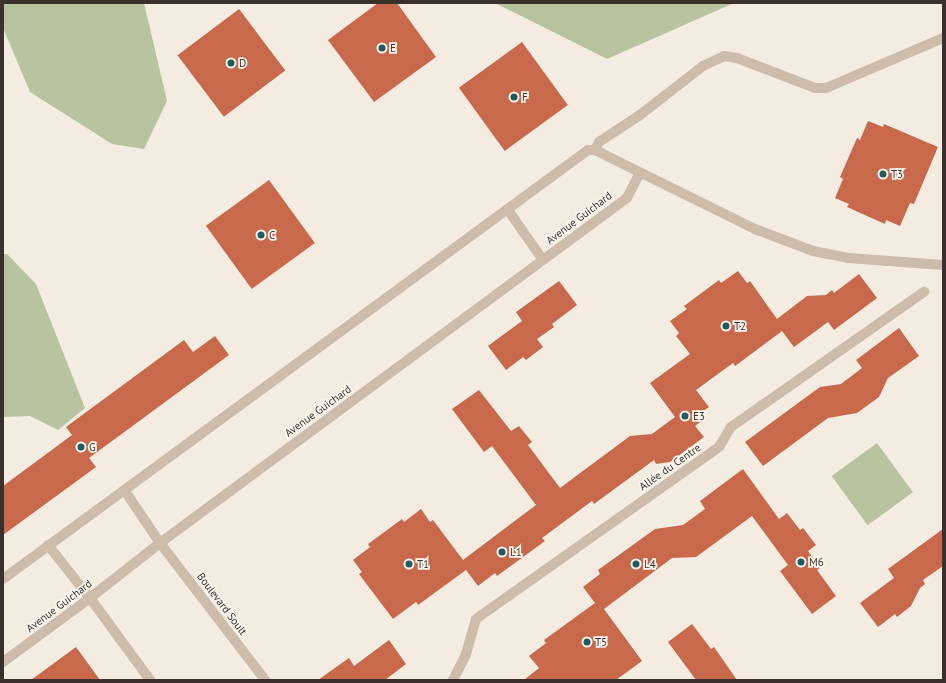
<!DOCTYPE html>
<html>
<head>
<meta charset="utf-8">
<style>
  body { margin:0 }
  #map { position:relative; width:946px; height:683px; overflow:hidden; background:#f4ebe1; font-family:"PT Sans",sans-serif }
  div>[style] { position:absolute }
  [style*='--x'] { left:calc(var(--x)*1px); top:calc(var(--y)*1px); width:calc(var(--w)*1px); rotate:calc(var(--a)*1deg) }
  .green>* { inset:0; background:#b8c4a0; transform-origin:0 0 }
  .building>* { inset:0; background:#c8694b; transform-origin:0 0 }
  .minor>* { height:10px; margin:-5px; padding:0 5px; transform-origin:5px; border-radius:5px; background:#cdbbac }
  .dots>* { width:11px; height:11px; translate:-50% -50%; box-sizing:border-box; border:2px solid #fbf5ee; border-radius:50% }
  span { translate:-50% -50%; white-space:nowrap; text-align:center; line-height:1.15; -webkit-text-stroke:3.5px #fbf5ee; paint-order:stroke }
  .poi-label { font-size:11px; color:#3b302b }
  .left { translate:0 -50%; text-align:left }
  .street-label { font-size:11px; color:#3b302b }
  .frame { position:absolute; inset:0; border:4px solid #3b302b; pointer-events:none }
</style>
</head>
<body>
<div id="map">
  <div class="green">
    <i style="clip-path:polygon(3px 3px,144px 3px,167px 101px,144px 149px,112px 144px,30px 92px,3px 28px)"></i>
    <i style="clip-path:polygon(495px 3px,734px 3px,607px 59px)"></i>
    <i style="clip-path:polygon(3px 254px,7px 254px,36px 284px,85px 408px,58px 430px,30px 416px,3px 417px)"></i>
    <i style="left:877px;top:443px;width:61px;height:56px;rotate:54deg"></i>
  </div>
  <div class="building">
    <i style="clip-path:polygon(378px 3px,397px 3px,436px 57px,374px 102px,328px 40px)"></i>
    <i style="left:239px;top:9px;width:77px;height:77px;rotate:53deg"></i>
    <i style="left:522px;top:42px;width:78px;height:78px;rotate:54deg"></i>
    <i style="clip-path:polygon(868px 121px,883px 127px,884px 124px,938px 147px,914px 204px,910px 203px,900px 226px,886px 220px,885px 224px,847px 207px,849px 204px,835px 198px,843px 179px,840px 177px,857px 138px,860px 140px)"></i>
    <i style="left:269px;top:180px;width:78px;height:78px;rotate:54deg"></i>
    <i style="clip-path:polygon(738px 271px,747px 283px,750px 281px,777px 319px,807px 296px,826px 295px,832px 290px,834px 293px,859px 274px,877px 298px,834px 330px,828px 322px,794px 347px,782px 331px,735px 366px,733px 363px,696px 390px,709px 407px,699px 414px,703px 420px,695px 426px,704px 437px,670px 462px,656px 464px,654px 460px,594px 504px,592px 501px,542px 538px,545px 541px,497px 576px,495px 573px,478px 586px,466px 570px,418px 605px,416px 602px,393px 619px,359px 574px,362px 572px,353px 560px,370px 547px,368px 544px,402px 519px,404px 522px,421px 509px,430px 522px,433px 520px,463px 560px,536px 505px,492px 446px,484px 452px,452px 409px,479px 390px,511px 431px,519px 426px,532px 442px,528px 445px,560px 488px,630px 436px,652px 434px,675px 417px,650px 383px,690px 354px,676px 336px,679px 333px,670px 321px,687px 309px,684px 306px,719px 280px,721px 283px)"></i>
    <i style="clip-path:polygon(559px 281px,577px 305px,552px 324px,554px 327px,537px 339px,543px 347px,526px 360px,523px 357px,506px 370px,488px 346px,522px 321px,516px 312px)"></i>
    <i style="clip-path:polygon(899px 328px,919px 356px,888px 378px,879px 397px,857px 413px,828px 418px,763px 466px,745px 442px,820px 387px,841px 384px,862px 368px,856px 360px)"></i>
    <i style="clip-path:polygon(215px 336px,229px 355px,89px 458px,96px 467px,3px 535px,3px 486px,72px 435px,66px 427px,184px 340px,193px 352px)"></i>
    <i style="clip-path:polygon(743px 469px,779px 519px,787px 513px,800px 530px,803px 528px,816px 545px,808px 551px,820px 568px,817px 570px,836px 596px,812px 614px,780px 571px,788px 565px,752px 516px,696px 557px,672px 558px,604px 609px,642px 661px,616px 680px,524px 680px,539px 668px,529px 656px,546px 643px,544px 640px,595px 603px,583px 587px,600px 574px,598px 570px,655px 529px,683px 525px,705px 509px,700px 501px)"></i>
    <i style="clip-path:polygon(943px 529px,943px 566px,923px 580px,925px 584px,920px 588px,911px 606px,897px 617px,895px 614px,878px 627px,860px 603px,894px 578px,888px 569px)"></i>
    <i style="clip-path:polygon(692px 624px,711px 649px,714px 647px,737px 680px,696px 680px,668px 642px)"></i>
    <i style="clip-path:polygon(389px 640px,406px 664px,385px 680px,318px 680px,349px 658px,354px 666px)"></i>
    <i style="clip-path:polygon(76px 647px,100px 680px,31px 680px)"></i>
  </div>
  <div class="minor">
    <i style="--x:595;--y:150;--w:9;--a:-63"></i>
    <i style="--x:599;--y:142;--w:49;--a:-33.4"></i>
    <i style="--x:640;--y:115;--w:80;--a:-37.9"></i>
    <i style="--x:703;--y:66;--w:23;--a:-25"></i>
    <i style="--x:724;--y:56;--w:13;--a:9"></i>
    <i style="--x:737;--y:58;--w:84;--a:21"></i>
    <i style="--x:815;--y:88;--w:11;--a:0"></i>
    <i style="--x:826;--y:88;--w:127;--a:-23.1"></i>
    <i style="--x:508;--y:210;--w:61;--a:55"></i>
    <i style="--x:125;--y:491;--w:63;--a:56.1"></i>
    <i style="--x:160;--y:543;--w:173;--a:52.5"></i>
    <i style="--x:48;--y:545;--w:68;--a:51.6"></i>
    <i style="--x:90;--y:598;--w:102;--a:53.8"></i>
    <i style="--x:3;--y:579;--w:725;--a:-36.25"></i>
    <i style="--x:588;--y:150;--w:7;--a:0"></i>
    <i style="--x:595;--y:150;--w:178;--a:26.3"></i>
    <i style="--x:755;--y:229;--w:62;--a:20.8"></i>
    <i style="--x:813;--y:251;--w:36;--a:11"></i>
    <i style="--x:848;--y:258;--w:95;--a:4.2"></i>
    <i style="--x:3;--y:662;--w:108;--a:-36.3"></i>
    <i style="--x:90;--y:598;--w:89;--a:-38.2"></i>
    <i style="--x:160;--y:543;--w:581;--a:-36.46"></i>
    <i style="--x:627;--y:198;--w:28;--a:-63"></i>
    <i style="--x:453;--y:680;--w:29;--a:-63"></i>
    <i style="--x:466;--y:654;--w:36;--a:-74"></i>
    <i style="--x:476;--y:619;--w:298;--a:-35.3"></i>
    <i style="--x:719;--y:447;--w:23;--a:-59"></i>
    <i style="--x:731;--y:427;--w:236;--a:-35"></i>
  </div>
  <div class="dots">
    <i style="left:382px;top:48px;background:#1f5a5e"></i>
    <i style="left:231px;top:63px;background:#1f5a5e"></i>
    <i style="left:514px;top:97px;background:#1f5a5e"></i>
    <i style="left:883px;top:174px;background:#1f5a5e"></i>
    <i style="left:261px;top:235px;background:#1f5a5e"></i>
    <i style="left:726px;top:326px;background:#1f5a5e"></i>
    <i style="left:685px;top:416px;background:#1f5a5e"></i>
    <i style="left:81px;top:447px;background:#1f5a5e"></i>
    <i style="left:502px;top:552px;background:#1f5a5e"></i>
    <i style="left:801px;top:562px;background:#1f5a5e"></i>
    <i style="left:409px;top:564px;background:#1f5a5e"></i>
    <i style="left:636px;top:564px;background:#1f5a5e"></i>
    <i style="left:587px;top:642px;background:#1f5a5e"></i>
  </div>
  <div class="poi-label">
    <span class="left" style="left:390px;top:48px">E</span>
    <span class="left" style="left:239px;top:63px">D</span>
    <span class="left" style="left:522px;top:97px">F</span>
    <span class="left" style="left:891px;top:174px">T3</span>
    <span class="left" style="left:269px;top:235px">C</span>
    <span class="left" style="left:734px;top:326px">T2</span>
    <span class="left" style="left:693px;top:416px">E3</span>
    <span class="left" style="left:89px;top:447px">G</span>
    <span class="left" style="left:510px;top:552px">L1</span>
    <span class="left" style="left:809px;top:562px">M6</span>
    <span class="left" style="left:417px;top:564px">T1</span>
    <span class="left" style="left:644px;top:564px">L4</span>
    <span class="left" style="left:595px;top:642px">T5</span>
  </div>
  <div class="street-label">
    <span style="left:579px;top:218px;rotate:-37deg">Avenue Guichard</span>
    <span style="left:318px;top:411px;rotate:-36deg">Avenue Guichard</span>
    <span style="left:670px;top:467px;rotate:-35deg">Allée du Centre</span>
    <span style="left:222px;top:604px;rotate:53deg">Boulevard Soult</span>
    <span style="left:59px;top:606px;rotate:-37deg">Avenue Guichard</span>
  </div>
  <div class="frame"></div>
</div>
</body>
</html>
